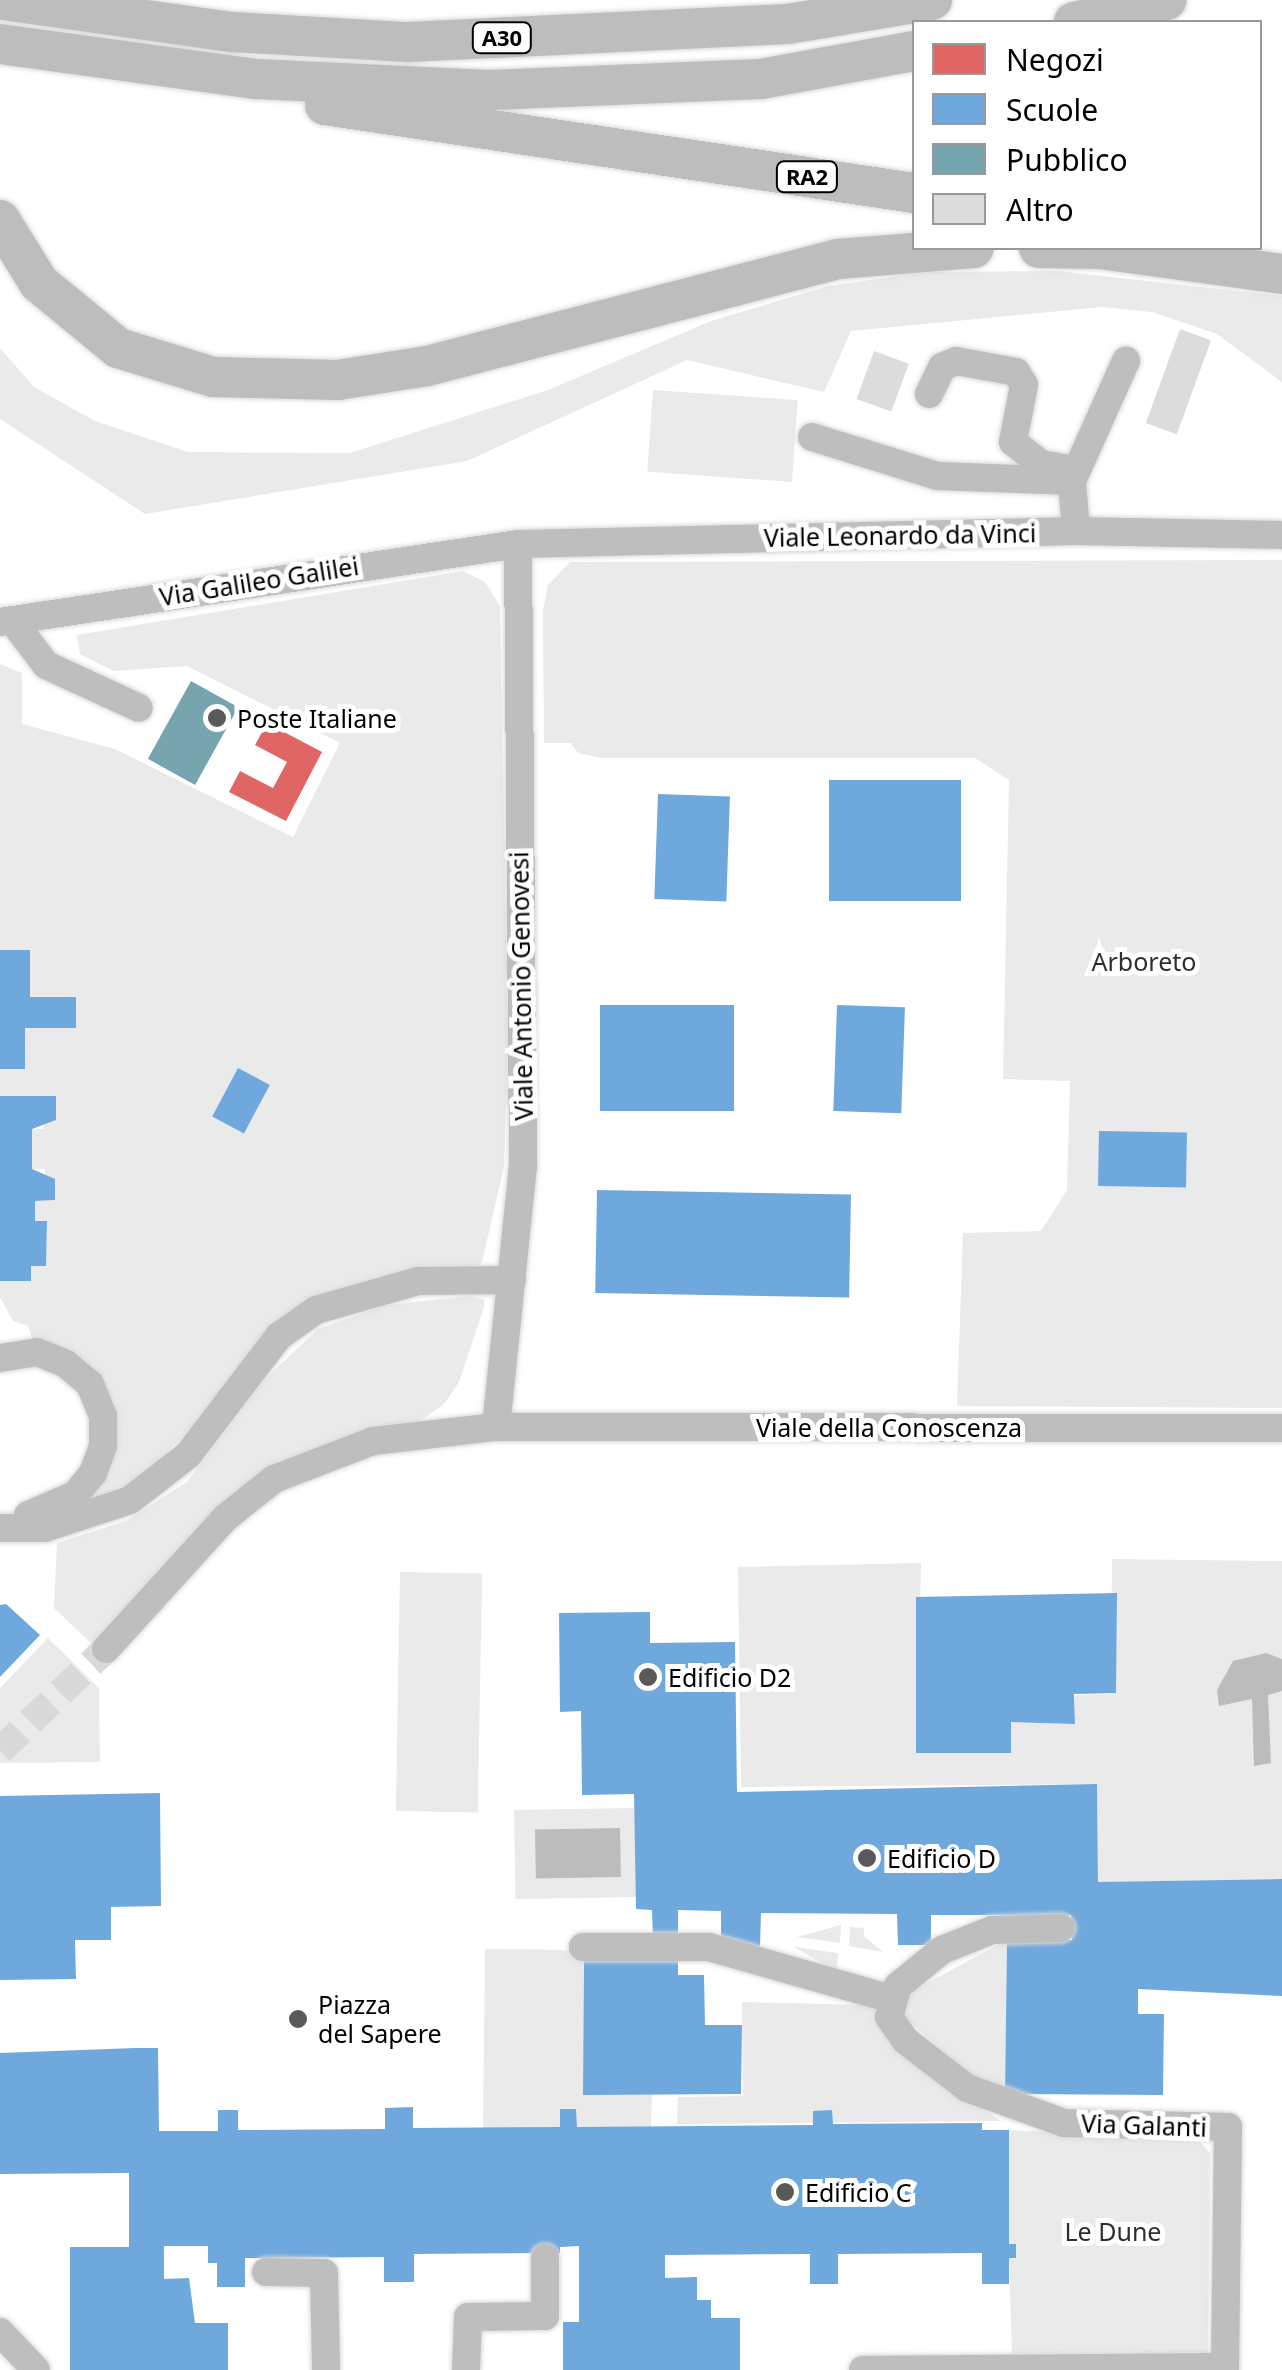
<!DOCTYPE html>
<html>
<head>
<meta charset="utf-8">
<style>
  body { margin:0 }
  #map { position:relative; width:1282px; height:2370px; overflow:hidden; background:#fff; font-family:"Noto Sans",sans-serif }
  div>[style] { position:absolute }
  [style*='--x'] { left:calc(var(--x)*1px); top:calc(var(--y)*1px); width:calc(var(--w)*1px); rotate:calc(var(--a)*1deg) }
  .green>* { inset:0; background:#eaeaea; transform-origin:0 0 }
  .water>* { inset:0; background:#bcbcbc; transform-origin:0 0 }
  .shops>* { inset:0; background:#e06666 }
  .schools>* { inset:0; background:#6fa8dc; transform-origin:0 0 }
  .public>* { inset:0; background:#76a5af; transform-origin:0 0 }
  .building>* { inset:0; background:#dcdcdc; transform-origin:0 0 }
  .minor-tunnel>* { height:28px; margin-top:-14px; transform-origin:0; background:repeating-linear-gradient(90deg,#d9d9d9 0 28px,transparent 0 42px) }
  .roads { filter:drop-shadow(0 0 2px #dbdbdb) drop-shadow(0 0 2px #dbdbdb) }
  .minor>* { height:28px; margin:-14px; padding:0 14px; transform-origin:14px; border-radius:14px; background:#bebebe }
  .highway>* { height:40px; margin:-20px; padding:0 20px; transform-origin:20px; border-radius:20px; background:#bdbdbd }
  .dots>* { width:28px; height:28px; translate:-50% -50%; box-sizing:border-box; border:5px solid #fff; border-radius:50% }
  span { translate:-50% -50%; white-space:nowrap; text-align:center; line-height:1.15; -webkit-text-stroke:10px #fff; paint-order:stroke }
  .shield-label span { padding:2px 8px; background:#fff; border:2px solid; border-radius:8px; -webkit-text-stroke-width:0 }
  .shield-label { font-size:22px; color:#000; font-weight:700 }
  .street-label { font-size:25px; color:#000 }
  .poi-label { font-size:25px; color:#000 }
  .left { translate:0 -50%; text-align:left }
  .park-label { font-size:25px; color:#2f2f2f }
  .legend { position:absolute; left:912px; top:20px; width:350px; height:230px; box-sizing:border-box; background:#fff; border:2px solid #999; margin:0; padding:12px 18px; list-style:none; font-size:30px; color:#000 }
  .legend li { display:flex; align-items:center; gap:20px; height:50px }
  .legend b { width:50px; border:2px solid #999 }
</style>
</head>
<body>
<div id="map">
  <div class="green">
    <i style="clip-path:polygon(1058px 271px,1282px 296px,1282px 382px,1217px 334px,1152px 312px,1102px 307px,851px 331px,824px 392px,687px 360px,467px 461px,145px 514px,0 419px,0 348px,34px 387px,95px 421px,188px 452px,350px 453px,548px 390px,711px 321px,828px 286px,927px 272px)"></i>
    <i style="left:653px;top:390px;width:145px;height:82px;rotate:4deg"></i>
    <i style="clip-path:polygon(1282px 560px,1282px 1408px,957px 1406px,963px 1233px,1041px 1231px,1067px 1190px,1070px 1081px,1003px 1079px,1009px 780px,975px 758px,601px 758px,578px 753px,571px 743px,544px 743px,543px 611px,548px 585px,570px 562px)"></i>
    <i style="clip-path:polygon(463px 571px,485px 582px,500px 606px,508px 1040px,504px 1167px,482px 1262px,477px 1268px,379px 1276px,317px 1297px,270px 1324px,195px 1425px,139px 1480px,94px 1497px,75px 1495px,103px 1416px,37px 1352px,28px 1326px,13px 1321px,0 1297px,0 1281px,31px 1281px,31px 1266px,46px 1265px,47px 1222px,35px 1221px,35px 1201px,54px 1200px,55px 1179px,45px 1179px,45px 1169px,32px 1169px,32px 1129px,44px 1129px,44px 1120px,0 1096px,0 1069px,25px 1069px,25px 1028px,76px 1027px,76px 997px,30px 997px,30px 950px,0 950px,0 664px,22px 673px,22px 724px,115px 749px,293px 837px,340px 743px,187px 666px,114px 671px,80px 654px,77px 635px)"></i>
    <i style="clip-path:polygon(471px 1296px,484px 1300px,484px 1307px,459px 1382px,444px 1404px,420px 1421px,298px 1455px,205px 1522px,91px 1643px,54px 1608px,57px 1543px,126px 1521px,187px 1482px,264px 1380px,318px 1329px,386px 1305px)"></i>
    <i style="clip-path:polygon(1112px 1559px,1282px 1561px,1282px 1879px,1098px 1882px,1097px 1784px,741px 1787px,738px 1567px,921px 1563px,917px 1753px,1011px 1753px,1011px 1722px,1074px 1724px,1075px 1695px,1111px 1694px)"></i>
    <i style="left:400px;top:1572px;width:82px;height:239px;rotate:1deg"></i>
    <i style="clip-path:polygon(48px 1638px,99px 1688px,100px 1762px,0 1763px,0 1688px)"></i>
    <i style="left:635px;top:1808px;width:89px;height:121px;rotate:89deg"></i>
    <i style="clip-path:polygon(841px 1925px,840px 1943px,797px 1937px)"></i>
    <i style="clip-path:polygon(850px 1927px,864px 1928px,864px 1936px,883px 1952px,849px 1946px)"></i>
    <i style="clip-path:polygon(1007px 1940px,1005px 2094px,976px 2080px,902px 2015px,914px 1990px)"></i>
    <i style="clip-path:polygon(794px 1947px,838px 1953px,837px 1972px)"></i>
    <i style="clip-path:polygon(485px 1949px,583px 1950px,583px 2094px,652px 2094px,651px 2127px,483px 2128px)"></i>
    <i style="clip-path:polygon(742px 2002px,870px 2005px,964px 2096px,1001px 2121px,677px 2124px,678px 2097px,743px 2096px)"></i>
    <i style="clip-path:polygon(1009px 2130px,1199px 2140px,1210px 2153px,1208px 2353px,1012px 2354px,1009px 2258px,1016px 2257px,1016px 2244px,1009px 2244px)"></i>
  </div>
  <div class="water">
    <i style="clip-path:polygon(1266px 1653px,1282px 1659px,1282px 1691px,1268px 1695px,1271px 1763px,1254px 1766px,1252px 1699px,1219px 1706px,1217px 1690px,1233px 1661px)"></i>
    <i style="left:620px;top:1828px;width:49px;height:85px;rotate:89deg"></i>
  </div>
  <div class="shops">
    <i style="clip-path:polygon(267px 723px,322px 752px,286px 821px,229px 792px,240px 771px,273px 788px,287px 762px,255px 745px)"></i>
  </div>
  <div class="schools">
    <i style="left:961px;top:780px;width:121px;height:132px;rotate:90deg"></i>
    <i style="left:658px;top:794px;width:72px;height:105px;rotate:2deg"></i>
    <i style="clip-path:polygon(0 950px,30px 950px,30px 997px,76px 997px,76px 1028px,25px 1028px,25px 1069px,0 1069px)"></i>
    <i style="left:600px;top:1005px;width:134px;height:106px"></i>
    <i style="left:837px;top:1005px;width:68px;height:106px;rotate:2deg"></i>
    <i style="left:238px;top:1068px;width:36px;height:55px;rotate:28deg"></i>
    <i style="clip-path:polygon(0 1096px,56px 1096px,56px 1120px,32px 1129px,32px 1169px,55px 1179px,55px 1200px,35px 1201px,35px 1221px,47px 1221px,46px 1266px,31px 1266px,31px 1281px,0 1281px)"></i>
    <i style="left:1099px;top:1131px;width:88px;height:55px;rotate:1deg"></i>
    <i style="left:597px;top:1190px;width:254px;height:103px;rotate:1deg"></i>
    <i style="clip-path:polygon(1117px 1593px,1116px 1693px,1074px 1694px,1075px 1724px,1011px 1722px,1011px 1753px,916px 1753px,916px 1597px)"></i>
    <i style="clip-path:polygon(6px 1604px,40px 1635px,0 1677px,0 1605px)"></i>
    <i style="clip-path:polygon(650px 1612px,650px 1643px,735px 1642px,737px 1792px,1097px 1784px,1098px 1882px,1282px 1879px,1282px 1996px,1138px 1989px,1138px 2014px,1164px 2014px,1163px 2095px,1005px 2094px,1007px 1940px,1072px 1940px,1071px 1915px,931px 1915px,931px 1945px,898px 1945px,897px 1914px,761px 1913px,760px 1946px,721px 1944px,721px 1911px,678px 1910px,678px 1975px,704px 1975px,705px 2025px,742px 2025px,741px 2094px,583px 2095px,584px 1937px,653px 1937px,652px 1910px,636px 1909px,634px 1794px,582px 1795px,581px 1711px,560px 1712px,559px 1613px)"></i>
    <i style="clip-path:polygon(160px 1793px,161px 1906px,111px 1907px,111px 1940px,75px 1940px,76px 1979px,0 1980px,0 1796px)"></i>
    <i style="clip-path:polygon(136px 2048px,158px 2048px,159px 2131px,218px 2131px,218px 2110px,238px 2110px,238px 2130px,385px 2129px,385px 2108px,413px 2107px,413px 2128px,560px 2127px,560px 2109px,576px 2109px,577px 2127px,813px 2125px,813px 2111px,832px 2110px,833px 2124px,982px 2123px,982px 2130px,1009px 2130px,1009px 2244px,1016px 2244px,1016px 2258px,1009px 2258px,1009px 2284px,982px 2284px,982px 2253px,838px 2254px,838px 2284px,810px 2284px,810px 2254px,665px 2255px,665px 2278px,697px 2277px,697px 2300px,711px 2300px,711px 2318px,740px 2318px,740px 2370px,563px 2370px,563px 2322px,579px 2322px,579px 2246px,560px 2247px,560px 2253px,414px 2254px,414px 2282px,384px 2282px,384px 2257px,245px 2258px,245px 2287px,217px 2287px,217px 2263px,208px 2263px,208px 2246px,164px 2246px,164px 2279px,189px 2278px,195px 2323px,228px 2323px,228px 2370px,70px 2370px,70px 2247px,129px 2247px,129px 2173px,0 2174px,0 2053px)"></i>
  </div>
  <div class="public">
    <i style="left:191px;top:681px;width:54px;height:89px;rotate:29deg"></i>
  </div>
  <div class="building">
    <i style="left:1180px;top:329px;width:33px;height:100px;rotate:20deg"></i>
    <i style="left:874px;top:351px;width:37px;height:51px;rotate:20deg"></i>
  </div>
  <div class="minor-tunnel">
    <i style="--x:0;--y:1751;--w:147;--a:-43.9"></i>
  </div>
  <div class="roads">
    <div class="minor">
      <i style="--x:929;--y:394;--w:30;--a:-64"></i>
      <i style="--x:942;--y:367;--w:15;--a:-23"></i>
      <i style="--x:956;--y:361;--w:61;--a:10.4"></i>
      <i style="--x:1016;--y:372;--w:15;--a:58"></i>
      <i style="--x:1024;--y:385;--w:58;--a:100.9"></i>
      <i style="--x:1013;--y:442;--w:36;--a:38"></i>
      <i style="--x:1041;--y:464;--w:29;--a:10"></i>
      <i style="--x:812;--y:437;--w:131;--a:17.3"></i>
      <i style="--x:937;--y:476;--w:135;--a:2.1"></i>
      <i style="--x:1072;--y:481;--w:50;--a:85.4"></i>
      <i style="--x:1072;--y:481;--w:132;--a:-65.8"></i>
      <i style="--x:12;--y:620;--w:56;--a:52.9"></i>
      <i style="--x:46;--y:665;--w:102;--a:24.8"></i>
      <i style="--x:0;--y:622;--w:524;--a:-8.56"></i>
      <i style="--x:518;--y:544;--w:558;--a:-1.33"></i>
      <i style="--x:1076;--y:531;--w:206;--a:1.1"></i>
      <i style="--x:0;--y:1358;--w:37;--a:-9"></i>
      <i style="--x:37;--y:1352;--w:31;--a:22"></i>
      <i style="--x:66;--y:1364;--w:31;--a:40"></i>
      <i style="--x:90;--y:1384;--w:35;--a:68"></i>
      <i style="--x:103;--y:1416;--w:30;--a:90"></i>
      <i style="--x:103;--y:1446;--w:29;--a:110"></i>
      <i style="--x:93;--y:1473;--w:28;--a:129"></i>
      <i style="--x:75;--y:1495;--w:51;--a:156.9"></i>
      <i style="--x:496;--y:1427;--w:262;--a:-84.1"></i>
      <i style="--x:523;--y:1166;--w:622;--a:-90.46"></i>
      <i style="--x:0;--y:1528;--w:45;--a:0"></i>
      <i style="--x:45;--y:1528;--w:89;--a:-18.2"></i>
      <i style="--x:130;--y:1500;--w:73;--a:-37.8"></i>
      <i style="--x:188;--y:1455;--w:150;--a:-52.6"></i>
      <i style="--x:279;--y:1336;--w:45;--a:-35.1"></i>
      <i style="--x:316;--y:1310;--w:106;--a:-15.9"></i>
      <i style="--x:418;--y:1281;--w:94;--a:-0.6"></i>
      <i style="--x:106;--y:1649;--w:177;--a:-47.7"></i>
      <i style="--x:225;--y:1518;--w:63;--a:-38.5"></i>
      <i style="--x:274;--y:1479;--w:106;--a:-21"></i>
      <i style="--x:373;--y:1441;--w:124;--a:-6.5"></i>
      <i style="--x:496;--y:1427;--w:786;--a:0.07"></i>
      <i style="--x:1061;--y:1928;--w:69;--a:178.3"></i>
      <i style="--x:992;--y:1930;--w:54;--a:158.2"></i>
      <i style="--x:942;--y:1950;--w:57;--a:140.7"></i>
      <i style="--x:898;--y:1986;--w:32;--a:106"></i>
      <i style="--x:889;--y:2017;--w:29;--a:55"></i>
      <i style="--x:906;--y:2041;--w:77;--a:37.6"></i>
      <i style="--x:967;--y:2088;--w:103;--a:19.8"></i>
      <i style="--x:1064;--y:2123;--w:164;--a:1.4"></i>
      <i style="--x:1228;--y:2127;--w:243;--a:90.7"></i>
      <i style="--x:583;--y:1947;--w:126;--a:0"></i>
      <i style="--x:709;--y:1947;--w:189;--a:15.9"></i>
      <i style="--x:266;--y:2272;--w:58;--a:1"></i>
      <i style="--x:324;--y:2273;--w:97;--a:88.8"></i>
      <i style="--x:0;--y:2332;--w:52;--a:46.5"></i>
      <i style="--x:466;--y:2370;--w:53;--a:-87.8"></i>
      <i style="--x:468;--y:2317;--w:77;--a:-0.7"></i>
      <i style="--x:545;--y:2316;--w:58;--a:-90"></i>
      <i style="--x:863;--y:2370;--w:362;--a:-0.5"></i>
    </div>
    <div class="highway">
      <i style="--x:3;--y:0;--w:231;--a:8"></i>
      <i style="--x:232;--y:32;--w:176;--a:3.3"></i>
      <i style="--x:408;--y:42;--w:380;--a:-2.7"></i>
      <i style="--x:788;--y:24;--w:146;--a:-9.5"></i>
      <i style="--x:1074;--y:22;--w:95;--a:-13.4"></i>
      <i style="--x:0;--y:44;--w:259;--a:7.8"></i>
      <i style="--x:257;--y:79;--w:232;--a:2.7"></i>
      <i style="--x:489;--y:90;--w:272;--a:-2.3"></i>
      <i style="--x:761;--y:79;--w:156;--a:-10.4"></i>
      <i style="--x:325;--y:105;--w:596;--a:8.5"></i>
      <i style="--x:0;--y:220;--w:74;--a:58.2"></i>
      <i style="--x:39;--y:283;--w:102;--a:39.4"></i>
      <i style="--x:118;--y:348;--w:99;--a:17"></i>
      <i style="--x:213;--y:377;--w:125;--a:1.4"></i>
      <i style="--x:338;--y:380;--w:90;--a:-8.9"></i>
      <i style="--x:427;--y:366;--w:425;--a:-14.6"></i>
      <i style="--x:838;--y:259;--w:136;--a:-4.6"></i>
      <i style="--x:1039;--y:248;--w:61;--a:0.9"></i>
      <i style="--x:1100;--y:249;--w:184;--a:7.8"></i>
    </div>
  </div>
  <div class="dots">
    <i style="left:217px;top:718px;background:#595959"></i>
    <i style="left:648px;top:1677px;background:#595959"></i>
    <i style="left:867px;top:1858px;background:#595959"></i>
    <i style="left:298px;top:2019px;background:#595959"></i>
    <i style="left:785px;top:2192px;background:#595959"></i>
  </div>
  <div class="shield-label">
    <span style="left:502px;top:38px">A30</span>
    <span style="left:807px;top:177px">RA2</span>
  </div>
  <div class="street-label">
    <span style="left:900px;top:535px;rotate:-1deg">Viale Leonardo da Vinci</span>
    <span style="left:259px;top:581px;rotate:-9deg">Via Galileo Galilei</span>
    <span style="left:521px;top:986px;rotate:-91deg">Viale Antonio Genovesi</span>
    <span style="left:889px;top:1427px">Viale della Conoscenza</span>
    <span style="left:1144px;top:2125px;rotate:2deg">Via Galanti</span>
  </div>
  <div class="poi-label">
    <span class="left" style="left:237px;top:718px">Poste Italiane</span>
    <span class="left" style="left:668px;top:1677px">Edificio D2</span>
    <span class="left" style="left:887px;top:1858px">Edificio D</span>
    <span class="left" style="left:318px;top:2019px">Piazza<br>del Sapere</span>
    <span class="left" style="left:805px;top:2192px">Edificio C</span>
  </div>
  <div class="park-label">
    <span style="left:1144px;top:961px">Arboreto</span>
    <span style="left:1113px;top:2231px">Le Dune</span>
  </div>
  <ul class="legend">
  <li><b style="height:28px;background:#e06666"></b>Negozi</li>
  <li><b style="height:28px;background:#6fa8dc"></b>Scuole</li>
  <li><b style="height:28px;background:#76a5af"></b>Pubblico</li>
  <li><b style="height:28px;background:#dcdcdc"></b>Altro</li>
  </ul>
</div>
</body>
</html>
